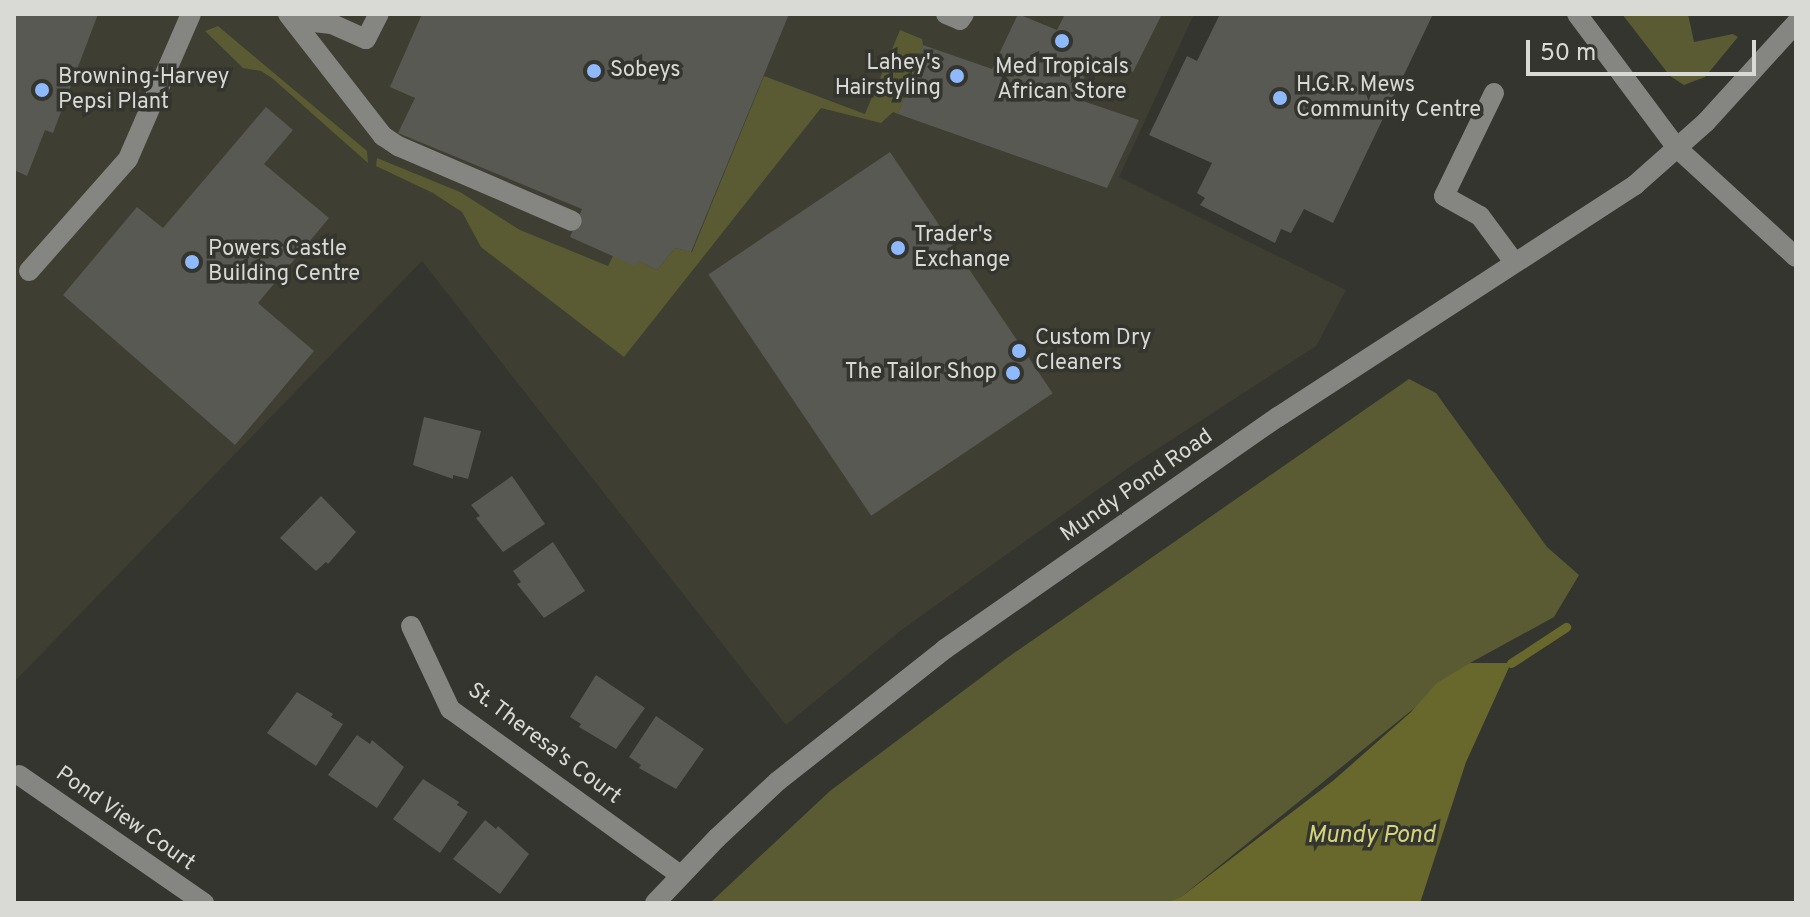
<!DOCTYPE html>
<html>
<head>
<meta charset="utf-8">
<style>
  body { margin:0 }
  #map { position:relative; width:1810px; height:917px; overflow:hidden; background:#35352f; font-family:Overpass,sans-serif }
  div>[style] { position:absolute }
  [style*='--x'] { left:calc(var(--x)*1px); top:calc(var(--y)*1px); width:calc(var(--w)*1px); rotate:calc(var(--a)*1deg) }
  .built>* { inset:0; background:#3e3e32 }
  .green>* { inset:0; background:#5a5b32 }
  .water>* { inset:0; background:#68682c }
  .stream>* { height:9px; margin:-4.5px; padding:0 4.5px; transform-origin:4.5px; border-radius:4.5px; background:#68682c }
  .building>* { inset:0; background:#595953; transform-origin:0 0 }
  .minor>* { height:20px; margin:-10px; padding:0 10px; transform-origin:10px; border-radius:10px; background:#858682 }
  .dots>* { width:22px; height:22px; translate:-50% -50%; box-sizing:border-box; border:4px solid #35352f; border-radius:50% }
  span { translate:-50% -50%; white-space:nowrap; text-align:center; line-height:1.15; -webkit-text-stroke:7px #35352f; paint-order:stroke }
  .poi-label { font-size:22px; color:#d9d9d5 }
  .right { translate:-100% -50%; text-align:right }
  .left { translate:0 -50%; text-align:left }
  .street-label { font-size:22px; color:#d9d9d5 }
  .water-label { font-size:24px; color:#d3d47b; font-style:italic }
  .frame { position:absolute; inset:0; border:16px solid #d9d9d5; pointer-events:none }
  .scale { position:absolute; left:1526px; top:40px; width:230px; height:36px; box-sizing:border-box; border:4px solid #d9d9d5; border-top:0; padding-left:10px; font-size:24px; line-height:28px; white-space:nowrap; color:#d9d9d5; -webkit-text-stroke:6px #35352f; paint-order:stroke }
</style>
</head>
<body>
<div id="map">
  <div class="built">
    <i style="clip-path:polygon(14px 14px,1194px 14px,1119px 177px,1346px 290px,1316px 346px,1131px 466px,989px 567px,900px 631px,786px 725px,422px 261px,14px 682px)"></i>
  </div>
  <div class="green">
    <i style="clip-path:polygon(1622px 14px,1688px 14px,1694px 42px,1733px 34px,1738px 37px,1705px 77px,1684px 85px,1670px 76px)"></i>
    <i style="clip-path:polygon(218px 26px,367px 151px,368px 163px,272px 78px,261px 71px,243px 68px,205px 31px)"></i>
    <i style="clip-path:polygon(900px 30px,922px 39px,923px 45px,898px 114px,893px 112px,881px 123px,821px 108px,624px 357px,481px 247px,462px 212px,433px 193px,376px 166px,377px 158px,460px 192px,520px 230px,608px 266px,613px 256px,639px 261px,657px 270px,675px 248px,692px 252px,764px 76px,865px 114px)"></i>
    <i style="clip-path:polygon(1409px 379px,1436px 393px,1547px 547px,1579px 575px,1554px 617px,1470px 663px,1181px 897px,1168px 903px,710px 903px,830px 791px,1007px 658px)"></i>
  </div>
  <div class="water">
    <i style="clip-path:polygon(1470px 663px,1511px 663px,1466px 762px,1420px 903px,1166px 903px,1181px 897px,1334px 780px,1411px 712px,1437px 683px)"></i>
  </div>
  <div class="stream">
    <i style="--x:1511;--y:663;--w:66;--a:-33.2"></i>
  </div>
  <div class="building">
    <i style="clip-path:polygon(14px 14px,98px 14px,53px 133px,45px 130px,27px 176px,14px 170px)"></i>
    <i style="clip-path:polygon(422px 14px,789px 14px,691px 252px,675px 248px,657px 270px,639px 261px,635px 266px,570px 237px,582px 209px,398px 133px,415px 98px,390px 87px)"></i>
    <i style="clip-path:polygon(1018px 14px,1057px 30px,1065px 14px,1162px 14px,1133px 72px,1095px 56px,1074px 98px,1139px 120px,1107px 188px,898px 114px,923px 45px,992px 69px)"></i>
    <i style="clip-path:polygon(1220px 14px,1433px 14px,1333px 223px,1304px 209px,1291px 233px,1281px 229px,1275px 243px,1200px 205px,1205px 198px,1197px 193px,1212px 163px,1149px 135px,1187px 56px,1197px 61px)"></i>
    <i style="clip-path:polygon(266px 107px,293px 130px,264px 164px,329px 218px,258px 303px,314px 351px,235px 445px,63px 295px,137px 207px,163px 228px)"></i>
    <i style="left:890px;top:152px;width:291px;height:219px;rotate:56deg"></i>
    <i style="clip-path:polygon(424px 417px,481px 431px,468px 479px,453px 475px,453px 479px,413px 465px)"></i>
    <i style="clip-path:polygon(512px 476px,545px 524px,503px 552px,476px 518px,480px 516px,471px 505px)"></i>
    <i style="clip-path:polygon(321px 496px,356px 532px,328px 564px,326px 562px,316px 571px,280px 538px)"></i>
    <i style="clip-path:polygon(553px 542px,585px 591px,544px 618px,517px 584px,521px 582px,513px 571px)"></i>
    <i style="clip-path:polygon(596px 675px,645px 708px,616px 749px,579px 727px,581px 724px,570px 717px)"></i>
    <i style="clip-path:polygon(297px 692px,333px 714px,331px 717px,343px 724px,316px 766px,267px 733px)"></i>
    <i style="clip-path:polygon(656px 716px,704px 749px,676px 789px,639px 768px,641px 765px,629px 757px)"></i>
    <i style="clip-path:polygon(357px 735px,370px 744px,372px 740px,404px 767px,377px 808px,328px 775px)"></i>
    <i style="clip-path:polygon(423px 779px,459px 802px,457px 805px,468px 812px,440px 853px,393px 819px)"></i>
    <i style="clip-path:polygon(485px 820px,496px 829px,498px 826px,529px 854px,500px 894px,453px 859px)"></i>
  </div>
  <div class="minor">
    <i style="--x:288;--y:14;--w:155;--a:52.1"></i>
    <i style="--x:383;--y:136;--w:18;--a:34"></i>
    <i style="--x:398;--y:146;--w:189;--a:23.3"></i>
    <i style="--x:293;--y:14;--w:6;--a:81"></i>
    <i style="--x:294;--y:20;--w:38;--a:6"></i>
    <i style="--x:332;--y:24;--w:37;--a:24"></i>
    <i style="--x:366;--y:39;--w:28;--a:-63"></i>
    <i style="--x:946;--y:14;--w:15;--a:23"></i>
    <i style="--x:960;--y:20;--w:7;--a:-56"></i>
    <i style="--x:1577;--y:14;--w:167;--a:53.3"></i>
    <i style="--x:1677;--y:148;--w:161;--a:42.5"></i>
    <i style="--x:1494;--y:93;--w:114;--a:115.9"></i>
    <i style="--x:1444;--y:196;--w:41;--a:29.1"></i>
    <i style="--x:1480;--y:216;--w:57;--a:53.5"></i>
    <i style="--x:29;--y:271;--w:149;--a:-48.5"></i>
    <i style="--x:128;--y:159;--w:158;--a:-66.5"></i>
    <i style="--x:411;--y:626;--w:92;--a:64.8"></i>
    <i style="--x:450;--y:709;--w:284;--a:35.8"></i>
    <i style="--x:19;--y:775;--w:225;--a:34.7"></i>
    <i style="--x:655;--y:903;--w:90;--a:-46.4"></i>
    <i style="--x:717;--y:838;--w:83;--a:-43.1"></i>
    <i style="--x:778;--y:781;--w:213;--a:-38.3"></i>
    <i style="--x:945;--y:649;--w:406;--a:-34.9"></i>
    <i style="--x:1278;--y:417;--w:426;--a:-33"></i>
    <i style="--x:1635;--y:185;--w:95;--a:-41.6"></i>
    <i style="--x:1706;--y:122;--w:134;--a:-47.7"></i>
  </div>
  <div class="dots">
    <i style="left:1062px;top:41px;background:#8eb9fc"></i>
    <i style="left:594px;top:71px;background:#8eb9fc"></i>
    <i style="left:957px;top:76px;background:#8eb9fc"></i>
    <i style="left:42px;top:90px;background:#8eb9fc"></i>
    <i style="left:1280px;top:98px;background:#8eb9fc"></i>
    <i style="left:898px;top:248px;background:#8eb9fc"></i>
    <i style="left:192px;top:262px;background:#8eb9fc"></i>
    <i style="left:1019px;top:351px;background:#8eb9fc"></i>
    <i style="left:1013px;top:373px;background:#8eb9fc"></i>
  </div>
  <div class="poi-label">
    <span class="right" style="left:941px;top:76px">Lahey's<br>Hairstyling</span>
    <span style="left:1062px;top:80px">Med Tropicals<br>African Store</span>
    <span class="left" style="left:610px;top:71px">Sobeys</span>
    <span class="left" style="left:58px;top:90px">Browning-Harvey<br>Pepsi Plant</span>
    <span class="left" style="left:1296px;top:98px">H.G.R. Mews<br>Community Centre</span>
    <span class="left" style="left:914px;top:248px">Trader's<br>Exchange</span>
    <span class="left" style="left:208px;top:262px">Powers Castle<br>Building Centre</span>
    <span class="left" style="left:1035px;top:351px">Custom Dry<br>Cleaners</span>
    <span class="right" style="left:997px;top:373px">The Tailor Shop</span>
  </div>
  <div class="street-label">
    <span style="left:1137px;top:486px;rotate:-35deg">Mundy Pond Road</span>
    <span style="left:544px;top:744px;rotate:37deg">St. Theresa's Court</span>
    <span style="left:125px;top:819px;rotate:35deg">Pond View Court</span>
  </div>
  <div class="water-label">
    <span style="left:1371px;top:837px">Mundy Pond</span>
  </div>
  <div class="frame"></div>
  <div class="scale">50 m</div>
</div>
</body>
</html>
